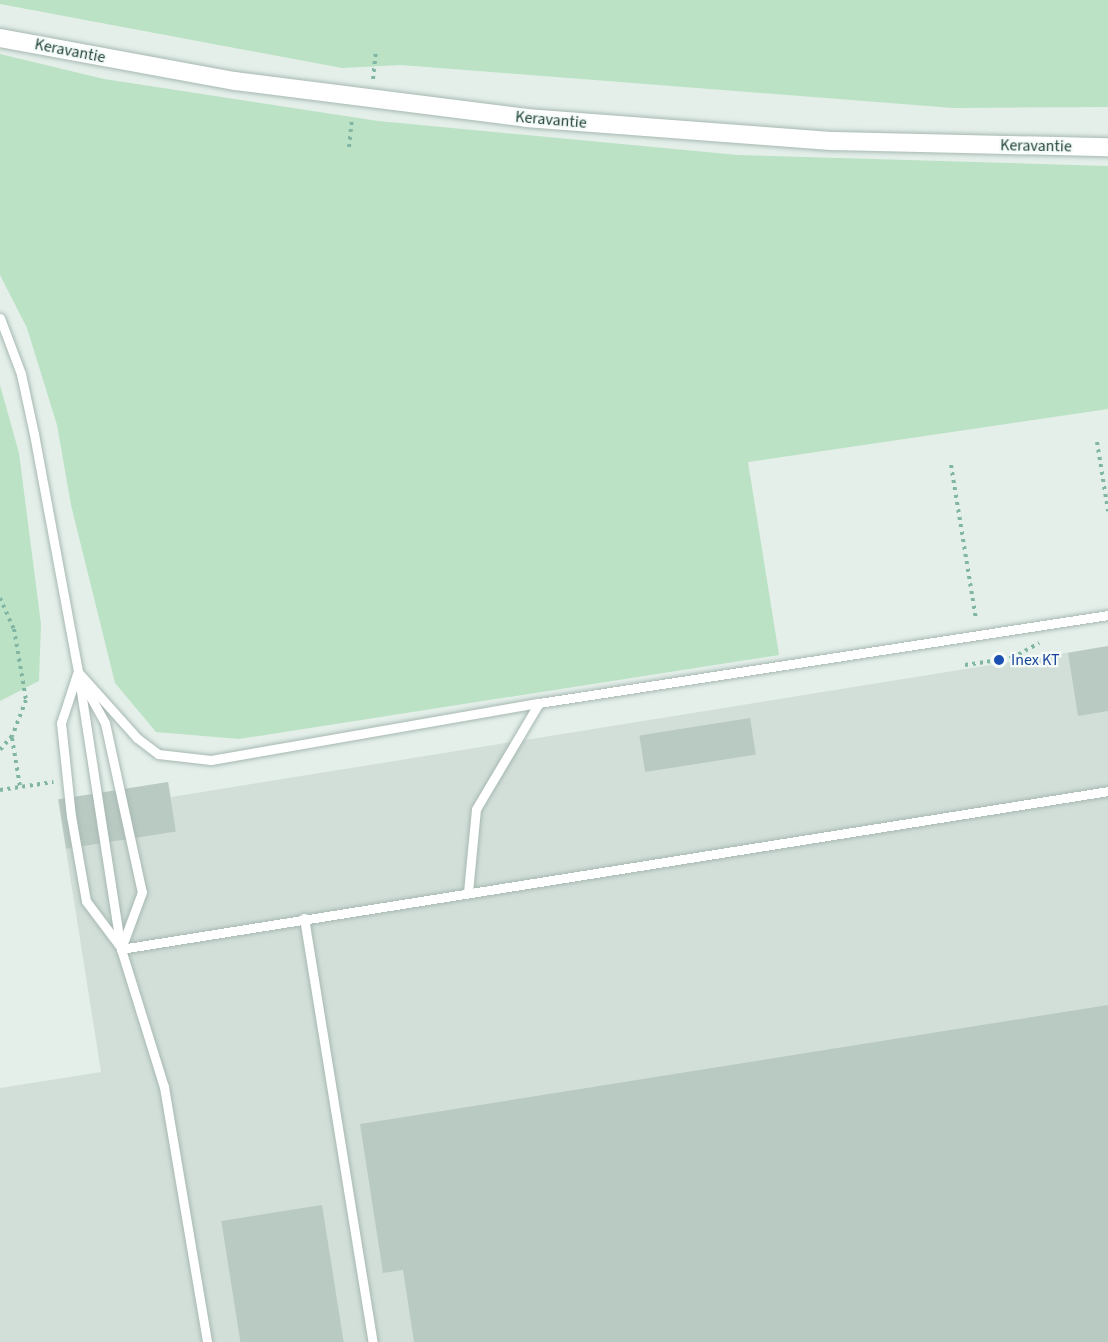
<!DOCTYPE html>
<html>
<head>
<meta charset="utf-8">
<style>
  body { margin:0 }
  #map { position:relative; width:1108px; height:1342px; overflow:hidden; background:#e4efea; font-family:"Source Sans 3",sans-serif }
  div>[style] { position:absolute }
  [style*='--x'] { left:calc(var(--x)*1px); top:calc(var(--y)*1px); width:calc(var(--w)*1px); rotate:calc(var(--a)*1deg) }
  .built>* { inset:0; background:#d2dfd9 }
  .green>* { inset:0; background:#bbe2c4 }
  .building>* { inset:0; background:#b9cac3; transform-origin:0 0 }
  .path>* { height:4px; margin-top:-2px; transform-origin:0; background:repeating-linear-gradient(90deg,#81b6a4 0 3px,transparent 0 7.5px) }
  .roads { filter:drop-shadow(0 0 2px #a6b8b1) drop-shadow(0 0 2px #a6b8b1) }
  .service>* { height:9px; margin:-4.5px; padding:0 4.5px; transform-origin:4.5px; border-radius:4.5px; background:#fff }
  .secondary>* { height:18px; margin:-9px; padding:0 9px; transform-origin:9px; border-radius:9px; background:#fff }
  .dots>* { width:16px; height:16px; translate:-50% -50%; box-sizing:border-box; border:3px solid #f5fbf8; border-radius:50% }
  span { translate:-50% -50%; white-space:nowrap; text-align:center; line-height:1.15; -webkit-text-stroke:4.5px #f5fbf8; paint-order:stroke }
  .street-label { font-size:16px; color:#214339 }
  .transit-label { font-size:16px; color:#164399 }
  .left { translate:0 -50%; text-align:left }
</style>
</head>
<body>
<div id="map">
  <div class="built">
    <i style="clip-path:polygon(1108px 646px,1108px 1342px,0 1342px,0 1088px,101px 1072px,58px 800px,168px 782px,171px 797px)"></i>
  </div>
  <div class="green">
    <i style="clip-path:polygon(0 0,1108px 0,1108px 107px,953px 108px,401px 65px,342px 68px,0 4px)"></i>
    <i style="clip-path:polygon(0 54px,104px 79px,378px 121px,738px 155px,1108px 166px,1108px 409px,748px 462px,779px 655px,239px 739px,156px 732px,115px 683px,71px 505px,57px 425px,27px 328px,0 275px)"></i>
    <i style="clip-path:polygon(0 385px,19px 453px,41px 624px,39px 681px,0 701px)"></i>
  </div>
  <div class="building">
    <i style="clip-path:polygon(1108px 646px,1108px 711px,1078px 716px,1068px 653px)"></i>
    <i style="left:750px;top:718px;width:37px;height:112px;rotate:81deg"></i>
    <i style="left:168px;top:782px;width:50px;height:111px;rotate:81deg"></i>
    <i style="clip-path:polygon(1108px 1005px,1108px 1342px,414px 1342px,403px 1270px,383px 1273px,360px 1124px)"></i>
    <i style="left:322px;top:1205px;width:139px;height:102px;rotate:81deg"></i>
  </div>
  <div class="path">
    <i style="--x:373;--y:79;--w:28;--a:-84"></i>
    <i style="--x:349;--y:147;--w:30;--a:-84"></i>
    <i style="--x:1097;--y:442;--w:70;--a:80.9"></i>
    <i style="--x:951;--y:465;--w:156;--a:80.8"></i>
    <i style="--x:0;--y:598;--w:34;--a:66"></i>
    <i style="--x:14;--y:629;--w:72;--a:80.4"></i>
    <i style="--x:26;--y:700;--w:39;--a:111"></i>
    <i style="--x:12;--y:736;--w:18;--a:131"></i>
    <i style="--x:965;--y:665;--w:48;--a:-8.5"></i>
    <i style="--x:1012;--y:658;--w:31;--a:-29"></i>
    <i style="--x:12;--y:738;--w:50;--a:80.7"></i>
    <i style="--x:0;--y:790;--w:54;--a:-8.6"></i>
  </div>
  <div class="roads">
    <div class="service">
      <i style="--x:0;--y:318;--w:60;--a:69.4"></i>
      <i style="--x:21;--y:374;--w:61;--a:77.8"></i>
      <i style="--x:34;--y:434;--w:242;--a:79.5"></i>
      <i style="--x:78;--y:672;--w:280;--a:81.2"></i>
      <i style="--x:121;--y:949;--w:145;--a:72.7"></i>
      <i style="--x:164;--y:1087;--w:259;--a:80.4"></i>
      <i style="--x:78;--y:672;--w:89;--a:48.2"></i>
      <i style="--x:137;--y:738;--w:26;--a:37"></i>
      <i style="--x:158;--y:754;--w:53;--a:6.5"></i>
      <i style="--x:211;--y:760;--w:333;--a:-9.9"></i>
      <i style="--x:539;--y:703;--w:576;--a:-8.79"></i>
      <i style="--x:77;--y:674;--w:52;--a:108.1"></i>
      <i style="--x:61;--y:723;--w:94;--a:83.9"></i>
      <i style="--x:71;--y:816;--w:86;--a:80"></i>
      <i style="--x:86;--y:901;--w:55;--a:53.1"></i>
      <i style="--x:84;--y:685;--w:43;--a:61.1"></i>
      <i style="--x:105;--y:723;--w:173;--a:77.7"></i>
      <i style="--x:142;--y:892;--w:58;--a:110.3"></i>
      <i style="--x:468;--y:892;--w:83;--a:-84.5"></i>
      <i style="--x:476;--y:809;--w:123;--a:-59.3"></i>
      <i style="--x:304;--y:918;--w:430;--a:80.8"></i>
      <i style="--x:121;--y:949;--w:1000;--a:-9.09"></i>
    </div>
    <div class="secondary">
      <i style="--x:0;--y:38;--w:239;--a:10.4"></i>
      <i style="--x:235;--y:81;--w:293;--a:7.2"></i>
      <i style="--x:526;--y:118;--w:309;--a:4.3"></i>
      <i style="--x:834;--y:141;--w:274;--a:1.3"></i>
    </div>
  </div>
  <div class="dots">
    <i style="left:999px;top:660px;background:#1a4fb4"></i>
  </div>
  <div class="street-label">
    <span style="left:70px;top:51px;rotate:11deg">Keravantie</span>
    <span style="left:551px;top:120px;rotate:5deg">Keravantie</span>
    <span style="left:1036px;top:146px;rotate:1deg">Keravantie</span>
  </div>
  <div class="transit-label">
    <span class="left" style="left:1011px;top:660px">Inex KT</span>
  </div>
</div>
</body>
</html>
